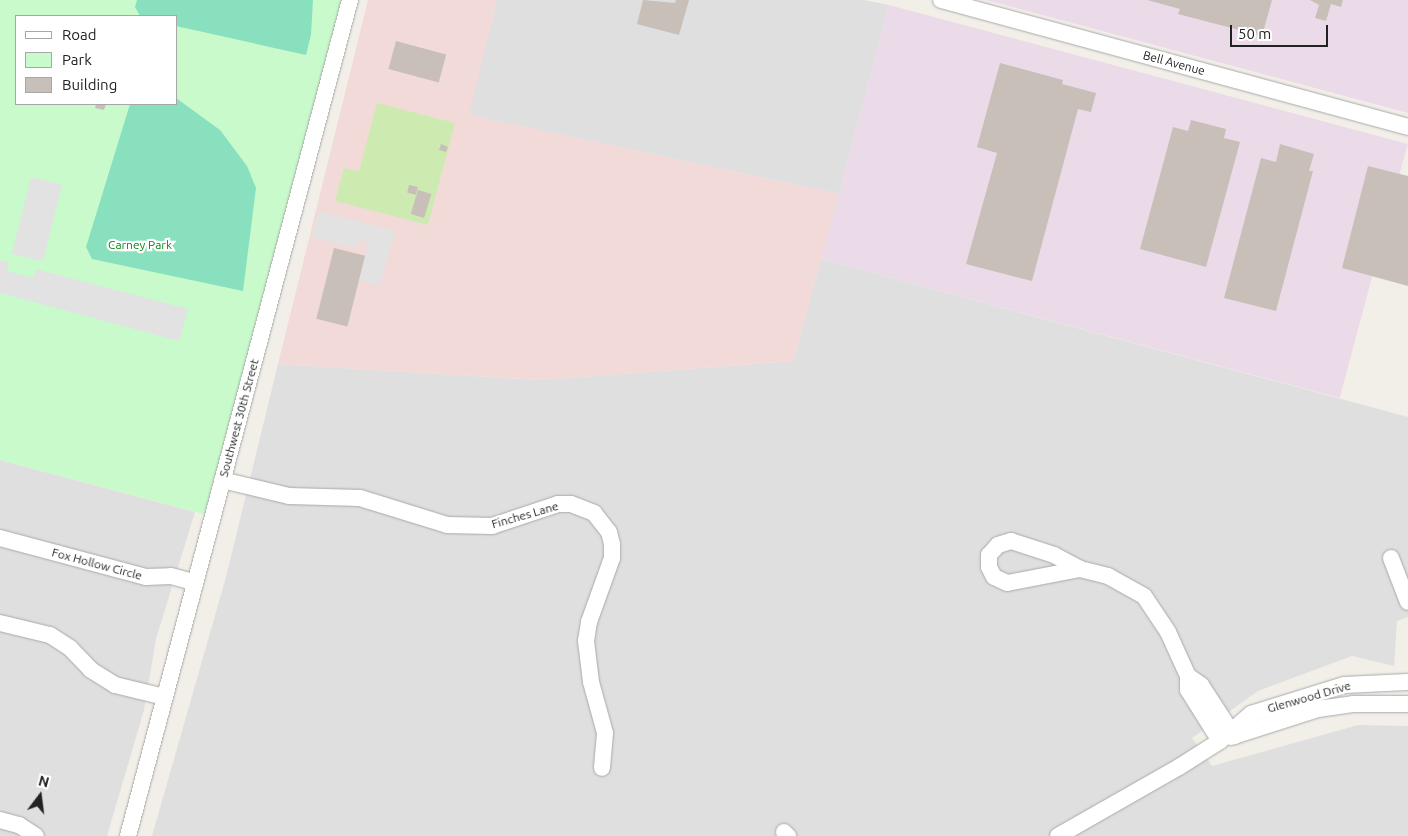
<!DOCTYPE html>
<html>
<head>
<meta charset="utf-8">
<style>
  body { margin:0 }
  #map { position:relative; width:1408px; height:836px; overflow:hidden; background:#f2efe9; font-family:Ubuntu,sans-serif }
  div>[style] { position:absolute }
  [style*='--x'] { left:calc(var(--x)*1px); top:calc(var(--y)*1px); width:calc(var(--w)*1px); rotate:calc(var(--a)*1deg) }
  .residential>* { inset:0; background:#e0dfdf }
  .commercial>* { inset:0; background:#f2dad9 }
  .industrial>* { inset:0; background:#ebdbe8; transform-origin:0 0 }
  .grass>* { inset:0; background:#cdebb0 }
  .park>* { inset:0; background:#c8facc }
  .pitch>* { inset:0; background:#88e0be }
  .parking>* { inset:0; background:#e2e2e2; transform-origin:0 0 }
  .building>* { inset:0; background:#c7bfb8; transform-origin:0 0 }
  .roads { filter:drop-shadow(0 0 1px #a9a9a9) drop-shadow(0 0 1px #a9a9a9) }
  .minor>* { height:16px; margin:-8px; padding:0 8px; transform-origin:8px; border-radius:8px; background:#fff }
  span { translate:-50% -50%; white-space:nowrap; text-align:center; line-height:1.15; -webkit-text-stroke:4.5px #fff; paint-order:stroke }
  .street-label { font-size:12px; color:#222 }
  .park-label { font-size:12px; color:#0c8416 }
  .legend { position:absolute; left:15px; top:15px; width:162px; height:90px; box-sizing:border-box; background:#fff; border:1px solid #a7a7a7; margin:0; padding:6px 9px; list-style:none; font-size:15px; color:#222 }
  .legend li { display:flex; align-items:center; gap:10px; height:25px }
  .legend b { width:25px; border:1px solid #a7a7a7 }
  .north { position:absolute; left:15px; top:771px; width:50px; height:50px; -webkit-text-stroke:4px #fff; paint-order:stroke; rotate:15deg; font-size:14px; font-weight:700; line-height:20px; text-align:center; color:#222 }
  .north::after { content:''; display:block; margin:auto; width:18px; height:22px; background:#222; clip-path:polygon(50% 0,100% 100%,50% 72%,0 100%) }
  .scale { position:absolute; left:1230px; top:25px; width:98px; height:22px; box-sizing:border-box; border:2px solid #222; border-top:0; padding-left:6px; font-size:15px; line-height:18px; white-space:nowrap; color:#222; -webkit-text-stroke:4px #fff; paint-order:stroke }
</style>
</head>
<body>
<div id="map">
  <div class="residential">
    <i style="clip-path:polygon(497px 0,864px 0,889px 5px,839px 194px,468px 115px)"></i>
    <i style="clip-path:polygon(821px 259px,1408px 417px,1408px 617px,1397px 621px,1394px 666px,1352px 656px,1258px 691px,1192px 738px,1212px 766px,1358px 725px,1408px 726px,1408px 836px,152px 836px,226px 577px,278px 364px,540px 380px,793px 361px)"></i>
    <i style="clip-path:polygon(0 460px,195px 512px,156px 639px,144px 710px,107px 836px,0 836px)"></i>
  </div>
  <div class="commercial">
    <i style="clip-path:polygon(368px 0,497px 0,469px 115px,839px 194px,793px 361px,540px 380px,278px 364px)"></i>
  </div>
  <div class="industrial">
    <i style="clip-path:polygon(986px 0,1408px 0,1408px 113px)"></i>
    <i style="left:889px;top:5px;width:537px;height:263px;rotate:15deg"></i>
  </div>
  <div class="grass">
    <i style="clip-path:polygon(377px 103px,455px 123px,428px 225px,335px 201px,344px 168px,359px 171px)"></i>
  </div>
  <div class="park">
    <i style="clip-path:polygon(evenodd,0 0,346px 0,211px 516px,0 460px,0 0,16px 16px,176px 16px,176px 104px,16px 104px,16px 16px)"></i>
  </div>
  <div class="pitch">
    <i style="clip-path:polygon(137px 0,313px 0,311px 35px,306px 55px,176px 26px,176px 16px,140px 16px,135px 7px)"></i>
    <i style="clip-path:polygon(176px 98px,220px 130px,247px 166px,256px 188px,243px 291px,92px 259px,86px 247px,130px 104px,176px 104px)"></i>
  </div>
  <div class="parking">
    <i style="left:31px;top:177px;width:32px;height:79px;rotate:14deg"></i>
    <i style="clip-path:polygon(319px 211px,395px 231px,380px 286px,358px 280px,368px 244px,359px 239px,356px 249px,312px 237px)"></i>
    <i style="clip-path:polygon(0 260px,9px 262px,7px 271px,33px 278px,36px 269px,188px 309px,179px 341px,0 293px)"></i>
  </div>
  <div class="building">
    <i style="clip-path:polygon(643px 0,675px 3px,676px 0,689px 0,679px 35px,637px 24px)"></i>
    <i style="clip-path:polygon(1147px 0,1272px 0,1262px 36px,1178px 14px,1180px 9px)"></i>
    <i style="clip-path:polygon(1310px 0,1343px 0,1341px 7px,1331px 4px,1326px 21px,1315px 18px,1319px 5px)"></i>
    <i style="left:396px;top:41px;width:52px;height:29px;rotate:15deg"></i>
    <i style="clip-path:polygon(1000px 63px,1063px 80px,1062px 84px,1096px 93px,1091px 112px,1078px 109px,1032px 281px,966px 264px,997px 153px,977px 147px)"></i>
    <i style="clip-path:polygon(96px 104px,106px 104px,104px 110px,95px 108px)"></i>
    <i style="clip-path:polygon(1191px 120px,1226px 129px,1224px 138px,1240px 142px,1206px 267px,1140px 249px,1173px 127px,1188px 131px)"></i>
    <i style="clip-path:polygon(441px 144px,448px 147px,446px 152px,439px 150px)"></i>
    <i style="clip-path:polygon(1280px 144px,1314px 154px,1309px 171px,1313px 171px,1276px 311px,1224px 298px,1261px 158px,1276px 162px)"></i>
    <i style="clip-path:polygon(1368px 166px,1408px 176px,1408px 286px,1342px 268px)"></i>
    <i style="left:409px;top:185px;width:9px;height:8px;rotate:13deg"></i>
    <i style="left:418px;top:190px;width:14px;height:25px;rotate:17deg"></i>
    <i style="left:334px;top:248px;width:32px;height:73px;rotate:14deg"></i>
  </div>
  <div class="roads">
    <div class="minor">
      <i style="--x:941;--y:0;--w:484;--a:15.2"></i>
      <i style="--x:222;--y:480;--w:69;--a:13.4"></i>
      <i style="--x:289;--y:496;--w:71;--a:1.6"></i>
      <i style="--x:360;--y:498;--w:91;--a:17.2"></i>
      <i style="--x:447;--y:525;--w:45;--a:1.3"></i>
      <i style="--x:492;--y:526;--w:70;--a:-18.4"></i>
      <i style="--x:558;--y:504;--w:13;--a:0"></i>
      <i style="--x:571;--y:504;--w:25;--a:21"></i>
      <i style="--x:594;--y:513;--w:24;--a:52"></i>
      <i style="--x:609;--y:532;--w:12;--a:76"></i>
      <i style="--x:612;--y:544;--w:14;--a:90"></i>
      <i style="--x:612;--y:558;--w:68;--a:109.8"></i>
      <i style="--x:589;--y:622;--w:19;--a:99"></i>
      <i style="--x:586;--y:641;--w:41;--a:83"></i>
      <i style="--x:591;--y:682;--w:53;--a:74.6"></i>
      <i style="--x:605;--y:733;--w:35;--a:95"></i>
      <i style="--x:0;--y:538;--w:151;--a:15"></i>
      <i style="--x:146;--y:577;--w:25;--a:-2"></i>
      <i style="--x:171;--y:576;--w:24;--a:15"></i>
      <i style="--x:1391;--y:558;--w:47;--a:68.9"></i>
      <i style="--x:1080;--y:569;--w:74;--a:169.1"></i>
      <i style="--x:1007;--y:583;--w:14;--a:-155"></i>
      <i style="--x:994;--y:577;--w:11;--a:-117"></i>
      <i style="--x:989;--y:567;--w:12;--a:-90"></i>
      <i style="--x:989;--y:555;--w:13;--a:-48"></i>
      <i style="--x:998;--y:545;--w:14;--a:-17"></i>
      <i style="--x:1011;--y:541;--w:45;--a:18"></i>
      <i style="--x:1054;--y:555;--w:30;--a:28"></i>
      <i style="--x:1080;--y:569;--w:29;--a:14"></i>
      <i style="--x:1108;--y:576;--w:41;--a:29.1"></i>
      <i style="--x:1144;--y:596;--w:43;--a:56.3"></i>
      <i style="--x:1168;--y:632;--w:48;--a:65.6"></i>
      <i style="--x:1188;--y:676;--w:14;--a:90"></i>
      <i style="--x:1188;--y:690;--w:60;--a:57.9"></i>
      <i style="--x:0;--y:623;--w:51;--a:13.5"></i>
      <i style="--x:50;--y:635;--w:24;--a:33"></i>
      <i style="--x:70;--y:648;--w:30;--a:46"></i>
      <i style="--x:91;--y:670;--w:28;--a:32"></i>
      <i style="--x:115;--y:685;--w:51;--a:13.5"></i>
      <i style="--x:1188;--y:676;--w:16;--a:35"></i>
      <i style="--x:1201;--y:685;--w:61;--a:57.1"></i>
      <i style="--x:1231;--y:737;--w:91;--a:-17.8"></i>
      <i style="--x:1318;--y:709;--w:35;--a:-8"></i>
      <i style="--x:1353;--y:704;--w:55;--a:0"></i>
      <i style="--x:0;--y:820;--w:20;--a:15"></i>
      <i style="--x:19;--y:825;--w:20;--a:33"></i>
      <i style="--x:784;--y:832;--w:6;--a:45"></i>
      <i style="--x:128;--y:836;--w:865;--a:-75.13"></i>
      <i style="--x:1058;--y:836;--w:139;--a:-29.7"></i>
      <i style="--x:1179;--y:767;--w:49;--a:-32.4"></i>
      <i style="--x:1220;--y:741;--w:41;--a:-41.1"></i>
      <i style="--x:1251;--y:714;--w:97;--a:-17.3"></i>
      <i style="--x:1344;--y:685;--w:64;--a:-2.7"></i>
    </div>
  </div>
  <div class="street-label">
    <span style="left:1174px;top:63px;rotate:15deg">Bell Avenue</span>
    <span style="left:239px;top:418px;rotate:-75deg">Southwest 30th Street</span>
    <span style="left:525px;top:515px;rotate:-16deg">Finches Lane</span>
    <span style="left:97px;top:564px;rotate:15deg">Fox Hollow Circle</span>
    <span style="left:1309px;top:697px;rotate:-16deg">Glenwood Drive</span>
  </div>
  <div class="park-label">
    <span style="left:140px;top:245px">Carney Park</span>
  </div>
  <ul class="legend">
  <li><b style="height:6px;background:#fff"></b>Road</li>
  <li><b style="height:14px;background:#c8facc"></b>Park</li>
  <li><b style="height:14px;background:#c7bfb8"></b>Building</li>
  </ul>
  <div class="north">N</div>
  <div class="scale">50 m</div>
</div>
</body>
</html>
